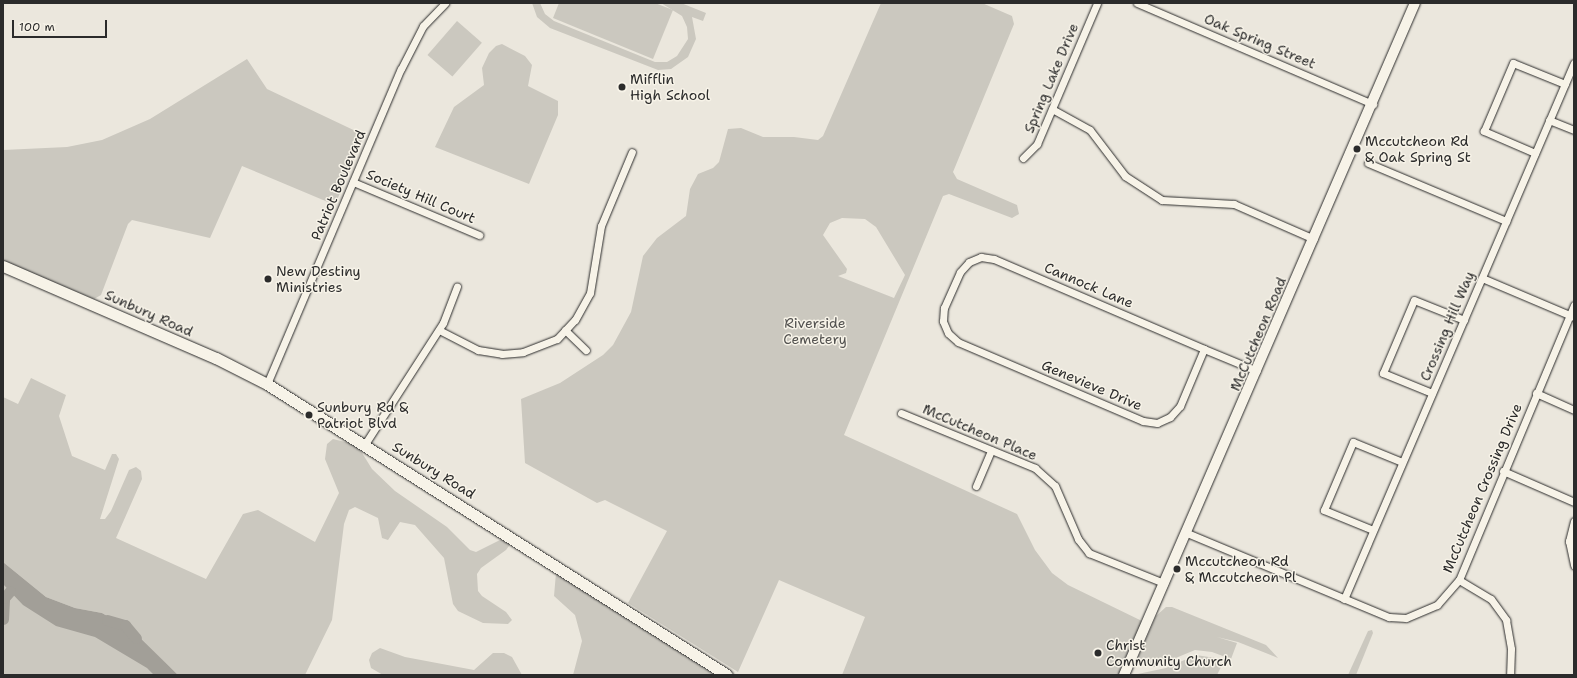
<!DOCTYPE html>
<html>
<head>
<meta charset="utf-8">
<style>
  body { margin:0 }
  #map { position:relative; width:1577px; height:678px; overflow:hidden; background:#ebe7dd; font-family:"Shantell Sans",sans-serif }
  div>[style] { position:absolute }
  [style*='--x'] { left:calc(var(--x)*1px); top:calc(var(--y)*1px); width:calc(var(--w)*1px); rotate:calc(var(--a)*1deg) }
  .green>* { inset:0; background:#cbc8bf; transform-origin:0 0 }
  .water>* { inset:0; background:#a29f98 }
  .river>* { height:11px; margin:-5.5px; padding:0 5.5px; transform-origin:5.5px; border-radius:5.5px; background:#a29f98 }
  .roads { filter:drop-shadow(0 0 1px #2b2b2b) drop-shadow(0 0 1px #2b2b2b) }
  .street>* { height:7px; margin:-3.5px; padding:0 3.5px; transform-origin:3.5px; border-radius:3.5px; background:#f7f3e8 }
  .secondary>* { height:10px; margin:-5px; padding:0 5px; transform-origin:5px; border-radius:5px; background:#f7f3e8 }
  .primary>* { height:11px; margin:-5.5px; padding:0 5.5px; transform-origin:5.5px; border-radius:5.5px; background:#f7f3e8 }
  .dots>* { width:11px; height:11px; translate:-50% -50%; box-sizing:border-box; border:2px solid #f7f3e8; border-radius:50% }
  span { translate:-50% -50%; white-space:nowrap; text-align:center; line-height:1.15; -webkit-text-stroke:3px #f7f3e8; paint-order:stroke }
  .street-label { font-size:14px; color:#2b2b2b }
  .poi-label { font-size:14px; color:#2b2b2b }
  .left { translate:0 -50%; text-align:left }
  .park-label { font-size:14px; color:#535250 }
  .frame { position:absolute; inset:0; border:4px solid #2b2b2b; pointer-events:none }
  .scale { position:absolute; left:12px; top:20px; width:95px; height:18px; box-sizing:border-box; border:2px solid #2b2b2b; border-top:0; padding-left:5px; font-size:12px; line-height:14px; white-space:nowrap; color:#2b2b2b; -webkit-text-stroke:3px #f7f3e8; paint-order:stroke }
</style>
</head>
<body>
<div id="map">
  <div class="green">
    <i style="clip-path:polygon(532px 3px,540px 3px,545px 14px,554px 21px,655px 62px,667px 62px,677px 56px,688px 39px,687px 27px,682px 16px,661px 3px,681px 3px,706px 13px,703px 21px,692px 17px,696px 39px,688px 57px,671px 69px,658px 70px,550px 28px,537px 17px)"></i>
    <i style="clip-path:polygon(559px 3px,655px 3px,673px 10px,653px 59px,553px 18px)"></i>
    <i style="clip-path:polygon(evenodd,881px 3px,982px 3px,1012px 16px,1014px 24px,953px 172px,957px 179px,1017px 205px,1019px 214px,1012px 218px,949px 194px,943px 196px,844px 435px,1017px 514px,1035px 550px,1052px 573px,1068px 585px,1144px 622px,1120px 675px,842px 675px,865px 617px,779px 580px,738px 672px,628px 603px,667px 531px,605px 500px,597px 503px,525px 463px,521px 399px,560px 383px,603px 355px,613px 345px,631px 312px,643px 256px,657px 238px,686px 216px,690px 189px,698px 174px,713px 168px,719px 162px,728px 129px,741px 128px,763px 137px,794px 137px,818px 140px,823px 136px,881px 3px,842px 218px,865px 219px,876px 227px,905px 275px,894px 298px,838px 276px,846px 273px,847px 269px,823px 235px,830px 223px,842px 218px)"></i>
    <i style="left:457px;top:21px;width:33px;height:45px;rotate:41deg"></i>
    <i style="clip-path:polygon(502px 44px,525px 56px,532px 65px,528px 86px,558px 101px,558px 115px,529px 184px,435px 147px,454px 107px,484px 85px,482px 68px,489px 53px,496px 46px)"></i>
    <i style="clip-path:polygon(247px 59px,267px 89px,364px 135px,335px 205px,242px 166px,210px 238px,132px 220px,128px 224px,101px 295px,94px 299px,3px 261px,3px 150px,67px 147px,102px 140px,150px 119px)"></i>
    <i style="clip-path:polygon(31px 378px,66px 395px,59px 416px,72px 456px,105px 470px,112px 454px,116px 454px,119px 459px,100px 519px,105px 519px,111px 511px,129px 470px,136px 467px,141px 471px,142px 479px,116px 538px,206px 579px,243px 514px,258px 510px,315px 542px,339px 493px,325px 459px,327px 444px,333px 439px,349px 443px,359px 448px,372px 469px,395px 491px,447px 527px,470px 550px,476px 552px,502px 539px,511px 543px,506px 550px,481px 568px,477px 574px,478px 591px,482px 596px,506px 612px,512px 620px,508px 624px,483px 623px,458px 611px,453px 604px,444px 558px,415px 525px,400px 522px,388px 540px,382px 538px,378px 518px,355px 507px,349px 510px,344px 524px,332px 620px,305px 675px,178px 675px,128px 628px,166px 675px,3px 675px,3px 568px,54px 606px,119px 623px,102px 613px,75px 608px,46px 597px,3px 562px,3px 397px,18px 404px)"></i>
    <i style="clip-path:polygon(556px 573px,725px 675px,573px 675px,582px 641px,575px 615px,554px 596px)"></i>
    <i style="clip-path:polygon(1166px 607px,1172px 607px,1266px 645px,1278px 658px,1238px 642px,1217px 637px,1237px 643px,1231px 659px,1212px 652px,1195px 650px,1154px 667px,1144px 665px,1137px 659px,1156px 616px)"></i>
    <i style="clip-path:polygon(1372px 630px,1373px 633px,1356px 675px,1348px 675px,1368px 631px)"></i>
    <i style="clip-path:polygon(380px 648px,405px 657px,474px 670px,493px 653px,504px 653px,512px 657px,522px 675px,383px 675px,371px 668px,369px 660px,372px 653px)"></i>
    <i style="clip-path:polygon(1196px 655px,1215px 658px,1221px 667px,1217px 675px,1133px 675px,1166px 668px)"></i>
  </div>
  <div class="water">
    <i style="clip-path:polygon(3px 562px,46px 597px,75px 608px,102px 613px,133px 631px,178px 675px,154px 675px,147px 668px,95px 637px,56px 626px,23px 605px,3px 584px)"></i>
  </div>
  <div class="river">
    <i style="--x:3;--y:619;--w:21;--a:-87"></i>
    <i style="--x:4;--y:598;--w:9;--a:-49"></i>
    <i style="--x:107;--y:620;--w:19;--a:16"></i>
    <i style="--x:125;--y:625;--w:17;--a:50"></i>
  </div>
  <div class="roads">
    <div class="street">
      <i style="--x:1137;--y:3;--w:257;--a:23.2"></i>
      <i style="--x:1052;--y:109;--w:43;--a:28.9"></i>
      <i style="--x:1090;--y:130;--w:58;--a:52.7"></i>
      <i style="--x:1125;--y:176;--w:44;--a:33"></i>
      <i style="--x:1162;--y:200;--w:72;--a:3.2"></i>
      <i style="--x:1234;--y:204;--w:87;--a:23.6"></i>
      <i style="--x:1549;--y:120;--w:27;--a:22"></i>
      <i style="--x:1535;--y:153;--w:56;--a:-156.7"></i>
      <i style="--x:1484;--y:131;--w:74;--a:-66.9"></i>
      <i style="--x:1513;--y:63;--w:56;--a:22"></i>
      <i style="--x:1023;--y:158;--w:20;--a:-45"></i>
      <i style="--x:1037;--y:144;--w:153;--a:-66.9"></i>
      <i style="--x:1368;--y:163;--w:150;--a:22.8"></i>
      <i style="--x:353;--y:182;--w:137;--a:22.8"></i>
      <i style="--x:1482;--y:278;--w:100;--a:23"></i>
      <i style="--x:439;--y:330;--w:44;--a:27.1"></i>
      <i style="--x:478;--y:350;--w:24;--a:9"></i>
      <i style="--x:502;--y:354;--w:21;--a:-5"></i>
      <i style="--x:523;--y:352;--w:36;--a:-21"></i>
      <i style="--x:557;--y:339;--w:26;--a:-47"></i>
      <i style="--x:575;--y:320;--w:31;--a:-61"></i>
      <i style="--x:590;--y:293;--w:68;--a:-80.7"></i>
      <i style="--x:601;--y:226;--w:80;--a:-67.3"></i>
      <i style="--x:565;--y:330;--w:29;--a:44"></i>
      <i style="--x:1204;--y:349;--w:62;--a:112.8"></i>
      <i style="--x:1180;--y:406;--w:15;--a:132"></i>
      <i style="--x:1170;--y:417;--w:14;--a:155"></i>
      <i style="--x:1157;--y:423;--w:14;--a:-172"></i>
      <i style="--x:1143;--y:421;--w:201;--a:-156.9"></i>
      <i style="--x:958;--y:342;--w:13;--a:-138"></i>
      <i style="--x:948;--y:333;--w:13;--a:-113"></i>
      <i style="--x:943;--y:321;--w:13;--a:-86"></i>
      <i style="--x:944;--y:308;--w:39;--a:-66"></i>
      <i style="--x:960;--y:272;--w:13;--a:-48"></i>
      <i style="--x:969;--y:262;--w:13;--a:-23"></i>
      <i style="--x:981;--y:257;--w:13;--a:9"></i>
      <i style="--x:994;--y:259;--w:228;--a:23.2"></i>
      <i style="--x:1204;--y:349;--w:57;--a:22.5"></i>
      <i style="--x:267;--y:384;--w:342;--a:-67"></i>
      <i style="--x:401;--y:69;--w:48;--a:-62.9"></i>
      <i style="--x:423;--y:26;--w:32;--a:-46"></i>
      <i style="--x:1432;--y:393;--w:53;--a:-157.8"></i>
      <i style="--x:1383;--y:373;--w:79;--a:-67"></i>
      <i style="--x:1414;--y:300;--w:54;--a:21.8"></i>
      <i style="--x:1536;--y:393;--w:42;--a:24.1"></i>
      <i style="--x:901;--y:413;--w:145;--a:22.3"></i>
      <i style="--x:1035;--y:468;--w:27;--a:42"></i>
      <i style="--x:1055;--y:486;--w:58;--a:66.5"></i>
      <i style="--x:1078;--y:539;--w:18;--a:52"></i>
      <i style="--x:1089;--y:553;--w:81;--a:21.8"></i>
      <i style="--x:365;--y:444;--w:144;--a:-57.2"></i>
      <i style="--x:443;--y:323;--w:39;--a:-69"></i>
      <i style="--x:1503;--y:471;--w:77;--a:23.6"></i>
      <i style="--x:976;--y:486;--w:39;--a:-67"></i>
      <i style="--x:1574;--y:521;--w:21;--a:104"></i>
      <i style="--x:1569;--y:541;--w:25;--a:78"></i>
      <i style="--x:1373;--y:530;--w:53;--a:-157.8"></i>
      <i style="--x:1324;--y:510;--w:74;--a:-66.9"></i>
      <i style="--x:1353;--y:442;--w:53;--a:22.2"></i>
      <i style="--x:1187;--y:533;--w:219;--a:22.6"></i>
      <i style="--x:1389;--y:617;--w:17;--a:3"></i>
      <i style="--x:1406;--y:618;--w:34;--a:-23"></i>
      <i style="--x:1437;--y:605;--w:33;--a:-49"></i>
      <i style="--x:1459;--y:580;--w:298;--a:-67.3"></i>
      <i style="--x:1459;--y:580;--w:37;--a:31"></i>
      <i style="--x:1491;--y:599;--w:26;--a:54"></i>
      <i style="--x:1506;--y:620;--w:29;--a:80"></i>
      <i style="--x:1511;--y:649;--w:26;--a:92"></i>
      <i style="--x:1344;--y:599;--w:583;--a:-66.78"></i>
    </div>
    <div class="secondary">
      <i style="--x:1124;--y:675;--w:732;--a:-66.59"></i>
    </div>
    <div class="primary">
      <i style="--x:3;--y:266;--w:232;--a:23.4"></i>
      <i style="--x:216;--y:358;--w:57;--a:27"></i>
      <i style="--x:267;--y:384;--w:544;--a:32.32"></i>
    </div>
  </div>
  <div class="dots">
    <i style="left:622px;top:87px;background:#2b2b2b"></i>
    <i style="left:1357px;top:149px;background:#2b2b2b"></i>
    <i style="left:268px;top:279px;background:#2b2b2b"></i>
    <i style="left:309px;top:415px;background:#2b2b2b"></i>
    <i style="left:1177px;top:569px;background:#2b2b2b"></i>
    <i style="left:1098px;top:653px;background:#2b2b2b"></i>
  </div>
  <div class="street-label">
    <span style="left:1260px;top:41px;rotate:23deg">Oak Spring Street</span>
    <span style="left:1051px;top:78px;rotate:-67deg">Spring Lake Drive</span>
    <span style="left:338px;top:185px;rotate:-67deg">Patriot Boulevard</span>
    <span style="left:421px;top:196px;rotate:23deg">Society Hill Court</span>
    <span style="left:1089px;top:285px;rotate:23deg">Cannock Lane</span>
    <span style="left:149px;top:313px;rotate:24deg">Sunbury Road</span>
    <span style="left:1447px;top:326px;rotate:-67deg">Crossing Hill Way</span>
    <span style="left:1258px;top:334px;rotate:-67deg">McCutcheon Road</span>
    <span style="left:1092px;top:385px;rotate:23deg">Genevieve Drive</span>
    <span style="left:980px;top:432px;rotate:23deg">McCutcheon Place</span>
    <span style="left:434px;top:470px;rotate:32deg">Sunbury Road</span>
    <span style="left:1482px;top:488px;rotate:-67deg">McCutcheon Crossing Drive</span>
  </div>
  <div class="poi-label">
    <span class="left" style="left:630px;top:87px">Mifflin<br>High School</span>
    <span class="left" style="left:1365px;top:149px">Mccutcheon Rd<br>&amp; Oak Spring St</span>
    <span class="left" style="left:276px;top:279px">New Destiny<br>Ministries</span>
    <span class="left" style="left:317px;top:415px">Sunbury Rd &amp;<br>Patriot Blvd</span>
    <span class="left" style="left:1185px;top:569px">Mccutcheon Rd<br>&amp; Mccutcheon Pl</span>
    <span class="left" style="left:1106px;top:653px">Christ<br>Community Church</span>
  </div>
  <div class="park-label">
    <span style="left:815px;top:331px">Riverside<br>Cemetery</span>
  </div>
  <div class="frame"></div>
  <div class="scale">100 m</div>
</div>
</body>
</html>
